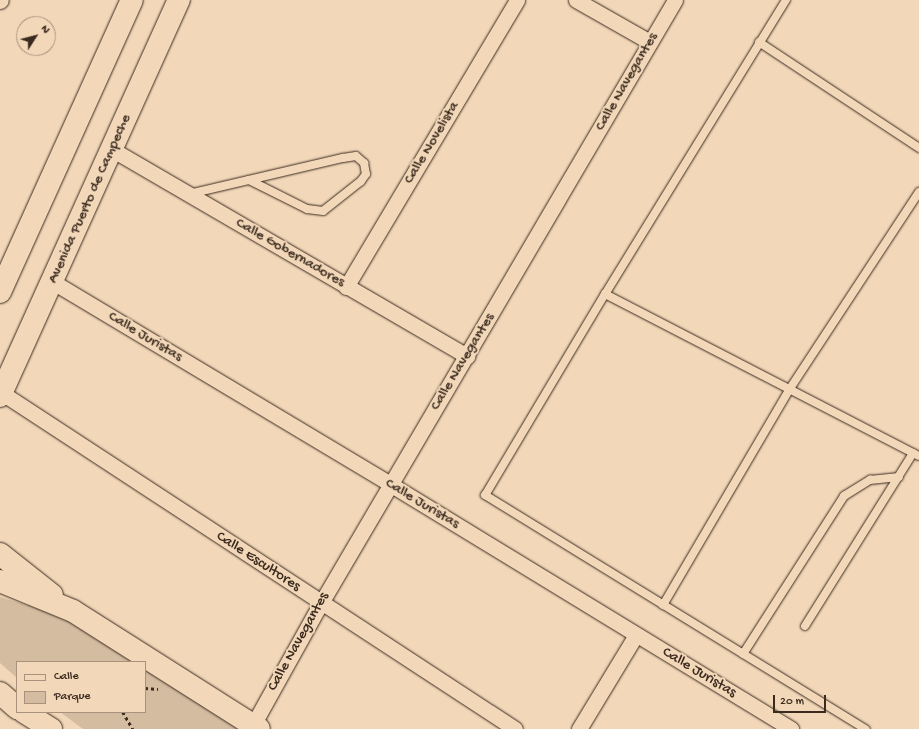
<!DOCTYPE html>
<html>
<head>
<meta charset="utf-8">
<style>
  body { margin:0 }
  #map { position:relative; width:919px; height:729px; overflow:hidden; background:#f2d8b9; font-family:"Gochi Hand",sans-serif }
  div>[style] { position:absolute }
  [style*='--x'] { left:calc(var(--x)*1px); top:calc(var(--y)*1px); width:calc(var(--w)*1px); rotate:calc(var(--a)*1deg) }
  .green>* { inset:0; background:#d4bca0 }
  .path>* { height:2.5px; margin-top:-1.25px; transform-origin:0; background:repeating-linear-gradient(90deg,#3b2a1e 0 3px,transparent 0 6px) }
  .roads { filter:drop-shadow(0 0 1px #3b2a1e) drop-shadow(0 0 1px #3b2a1e) }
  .service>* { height:8px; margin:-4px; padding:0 4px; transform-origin:4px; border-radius:4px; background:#f2d8b9 }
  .minor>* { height:15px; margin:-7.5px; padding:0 7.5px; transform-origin:7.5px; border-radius:7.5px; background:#f2d8b9 }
  .secondary>* { height:22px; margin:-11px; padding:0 11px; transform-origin:11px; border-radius:11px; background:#f2d8b9 }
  span { translate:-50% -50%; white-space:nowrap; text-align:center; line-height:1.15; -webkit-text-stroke:4px #f2d8b9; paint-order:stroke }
  .street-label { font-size:15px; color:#3b2a1e }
  .legend { position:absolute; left:16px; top:661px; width:130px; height:52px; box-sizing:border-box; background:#f2d8b9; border:1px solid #a9927b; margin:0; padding:5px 7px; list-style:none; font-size:12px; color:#3b2a1e }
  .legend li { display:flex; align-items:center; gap:8px; height:20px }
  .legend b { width:20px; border:1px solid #a9927b }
  .north { position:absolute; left:16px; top:16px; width:40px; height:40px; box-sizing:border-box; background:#f2d8b9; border:1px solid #a9927b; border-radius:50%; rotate:54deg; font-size:11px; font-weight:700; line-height:16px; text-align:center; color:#3b2a1e }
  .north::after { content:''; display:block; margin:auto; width:14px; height:18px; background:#3b2a1e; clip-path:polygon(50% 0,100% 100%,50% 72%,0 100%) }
  .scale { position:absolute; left:773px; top:695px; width:53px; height:18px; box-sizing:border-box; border:2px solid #3b2a1e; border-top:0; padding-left:5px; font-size:12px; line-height:14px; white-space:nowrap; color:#3b2a1e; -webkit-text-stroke:3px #f2d8b9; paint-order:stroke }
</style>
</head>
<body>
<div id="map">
  <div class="green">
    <i style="clip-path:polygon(0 597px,40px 609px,103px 635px,145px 662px,17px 662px,17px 678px,0 663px)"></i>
    <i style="clip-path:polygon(145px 662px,248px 729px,83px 729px,60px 712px,145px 712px)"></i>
  </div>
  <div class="path">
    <i style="--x:145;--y:688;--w:13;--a:4"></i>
    <i style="--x:123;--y:712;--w:20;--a:60"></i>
  </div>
  <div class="roads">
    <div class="service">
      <i style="--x:786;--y:0;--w:345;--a:121.6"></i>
      <i style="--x:605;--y:294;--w:234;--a:120.8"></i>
      <i style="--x:485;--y:495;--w:447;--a:31.6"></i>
      <i style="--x:759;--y:42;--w:192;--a:33.5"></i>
      <i style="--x:189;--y:194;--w:158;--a:-13.2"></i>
      <i style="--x:343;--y:158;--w:13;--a:-9"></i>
      <i style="--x:356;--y:156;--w:11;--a:41"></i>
      <i style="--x:364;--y:163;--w:11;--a:80"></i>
      <i style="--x:366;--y:174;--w:9;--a:126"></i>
      <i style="--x:361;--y:181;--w:48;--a:141.7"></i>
      <i style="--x:323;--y:211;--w:16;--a:-173"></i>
      <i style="--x:307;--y:209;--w:65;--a:-153.4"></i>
      <i style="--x:605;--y:294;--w:353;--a:27.3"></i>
      <i style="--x:663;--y:605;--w:249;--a:-59.6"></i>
      <i style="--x:789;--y:390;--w:237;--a:-56.7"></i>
      <i style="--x:805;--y:626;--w:204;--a:-58"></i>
      <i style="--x:743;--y:654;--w:188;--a:-57.4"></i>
      <i style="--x:844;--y:496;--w:31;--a:-32"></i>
      <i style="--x:870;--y:480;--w:29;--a:-6"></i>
    </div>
    <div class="minor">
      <i style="--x:576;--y:0;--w:85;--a:29.6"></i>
      <i style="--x:0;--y:1;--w:1;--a:-45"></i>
      <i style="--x:113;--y:150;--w:410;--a:30.2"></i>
      <i style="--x:53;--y:282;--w:393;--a:30.9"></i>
      <i style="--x:390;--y:484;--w:470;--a:31.4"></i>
      <i style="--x:346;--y:287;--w:334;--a:-59.2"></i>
      <i style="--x:2;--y:393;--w:613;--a:33.22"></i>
      <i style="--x:253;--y:725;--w:140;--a:-60.9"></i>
      <i style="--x:321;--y:603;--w:699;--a:-59.58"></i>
      <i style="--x:579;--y:729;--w:110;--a:-58.8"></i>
    </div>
    <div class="secondary">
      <i style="--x:0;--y:292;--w:320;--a:-65.7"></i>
      <i style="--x:0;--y:396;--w:435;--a:-65.7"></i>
      <i style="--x:0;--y:554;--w:66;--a:38.3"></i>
      <i style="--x:0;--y:581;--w:79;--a:22.3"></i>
      <i style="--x:73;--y:611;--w:220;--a:32.4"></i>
      <i style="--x:0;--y:693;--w:23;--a:41"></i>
      <i style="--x:24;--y:712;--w:32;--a:32"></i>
    </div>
  </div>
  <div class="street-label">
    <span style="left:627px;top:82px;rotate:-60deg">Calle Navegantes</span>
    <span style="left:432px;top:143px;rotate:-59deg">Calle Novelista</span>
    <span style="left:90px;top:199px;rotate:-66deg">Avenida Puerto de Campeche</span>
    <span style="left:290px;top:253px;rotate:30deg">Calle Gobernadores</span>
    <span style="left:145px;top:337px;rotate:31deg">Calle Juristas</span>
    <span style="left:463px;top:362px;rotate:-59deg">Calle Navegantes</span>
    <span style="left:422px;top:504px;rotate:31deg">Calle Juristas</span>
    <span style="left:258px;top:562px;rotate:33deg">Calle Escultores</span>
    <span style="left:299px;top:642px;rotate:-61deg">Calle Navegantes</span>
    <span style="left:699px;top:673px;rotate:31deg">Calle Juristas</span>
  </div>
  <ul class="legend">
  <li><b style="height:5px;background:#f2d8b9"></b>Calle</li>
  <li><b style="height:11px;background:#d4bca0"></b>Parque</li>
  </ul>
  <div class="north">N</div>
  <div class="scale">20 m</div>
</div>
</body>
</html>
